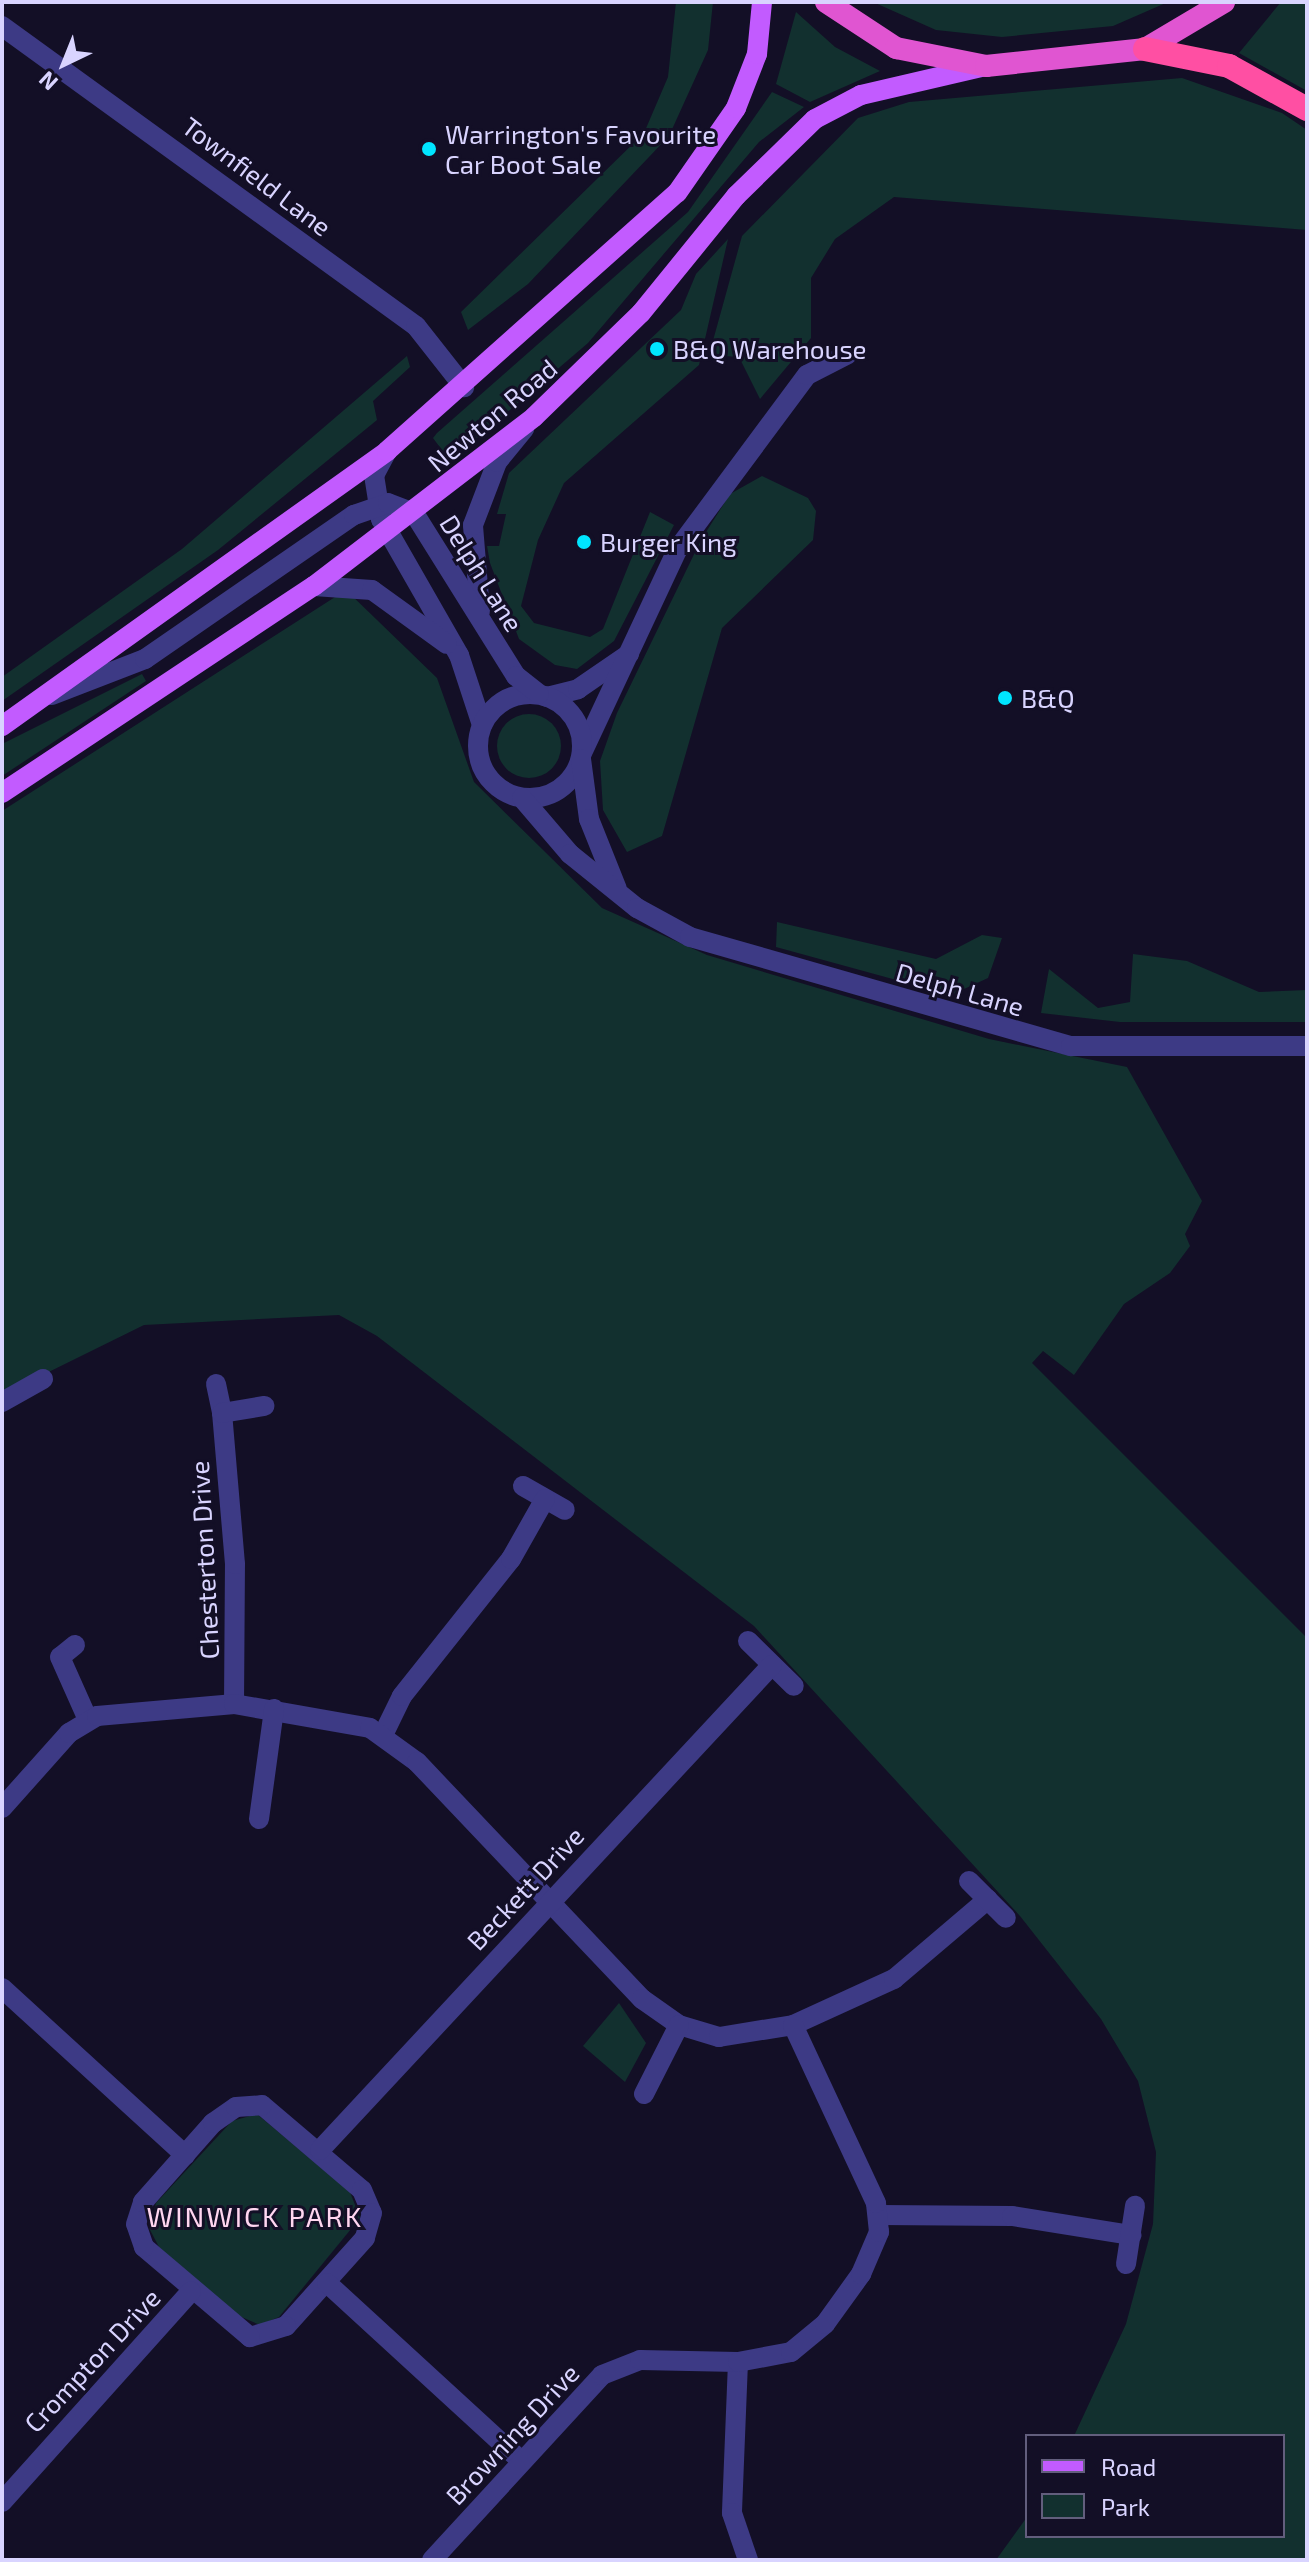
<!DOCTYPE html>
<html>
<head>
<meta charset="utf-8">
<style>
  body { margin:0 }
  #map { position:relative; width:1309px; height:2562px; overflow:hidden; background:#130f26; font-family:"Exo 2",sans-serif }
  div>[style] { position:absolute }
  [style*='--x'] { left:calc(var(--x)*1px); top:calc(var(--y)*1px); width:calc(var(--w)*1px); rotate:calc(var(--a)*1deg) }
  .green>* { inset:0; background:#12302f }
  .round { border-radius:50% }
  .minor>* { height:20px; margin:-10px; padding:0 10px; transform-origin:10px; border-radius:10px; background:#3d3a85 }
  .tertiary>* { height:20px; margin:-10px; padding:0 10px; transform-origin:10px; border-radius:10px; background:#3d3a85 }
  .tertiary>.ring { margin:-10px; padding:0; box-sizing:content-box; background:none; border:20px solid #3d3a85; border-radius:50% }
  .primary>* { height:20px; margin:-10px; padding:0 10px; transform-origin:10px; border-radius:10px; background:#c25bff }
  .trunk>* { height:22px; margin:-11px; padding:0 11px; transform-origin:11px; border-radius:11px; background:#e055d1 }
  .motorway>* { height:24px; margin:-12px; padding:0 12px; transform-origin:12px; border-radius:12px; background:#ff4fa3 }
  .dots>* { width:22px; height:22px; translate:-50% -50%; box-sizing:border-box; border:4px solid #130f26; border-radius:50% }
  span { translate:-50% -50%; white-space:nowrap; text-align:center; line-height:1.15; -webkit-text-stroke:6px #130f26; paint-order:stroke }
  .poi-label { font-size:26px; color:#d9d4ff }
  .left { translate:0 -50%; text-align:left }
  .street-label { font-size:26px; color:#d9d4ff }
  .neighbourhood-label { font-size:28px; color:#ffd6f0; letter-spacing:2px }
  .frame { position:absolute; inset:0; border:4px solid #d9d4ff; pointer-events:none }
  .legend { position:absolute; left:1025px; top:2434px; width:260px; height:104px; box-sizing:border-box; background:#130f26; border:2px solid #625e7d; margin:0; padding:10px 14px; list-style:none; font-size:24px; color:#d9d4ff }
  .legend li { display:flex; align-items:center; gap:16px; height:40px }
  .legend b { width:40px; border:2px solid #625e7d }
  .north { position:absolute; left:24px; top:24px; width:80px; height:80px; -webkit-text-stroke:6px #130f26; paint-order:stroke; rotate:223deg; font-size:22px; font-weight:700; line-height:32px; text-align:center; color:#d9d4ff }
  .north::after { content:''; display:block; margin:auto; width:28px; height:36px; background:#d9d4ff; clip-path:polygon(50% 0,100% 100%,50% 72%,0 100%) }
</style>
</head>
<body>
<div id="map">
  <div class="green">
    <i style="clip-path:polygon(676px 2px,713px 2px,708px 50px,669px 136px,528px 284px,468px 330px,461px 312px,644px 133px,668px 77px)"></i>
    <i style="clip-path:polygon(873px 2px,1168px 2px,1113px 26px,1002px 37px,936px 30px)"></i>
    <i style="clip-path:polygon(1281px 2px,1307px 2px,1307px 91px,1239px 53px)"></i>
    <i style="clip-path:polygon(796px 12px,835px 47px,880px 71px,810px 102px,776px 84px)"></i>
    <i style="clip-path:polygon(1182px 78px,1282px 113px,1307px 130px,1307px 230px,894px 197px,835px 239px,811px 278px,811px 338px,760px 399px,739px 357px,709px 355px,742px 236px,858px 118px,909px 102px)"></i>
    <i style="clip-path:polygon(772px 92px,804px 107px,759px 142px,588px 343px,450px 461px,433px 438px,437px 433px,688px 212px)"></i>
    <i style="clip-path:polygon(728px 239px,699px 365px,564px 483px,538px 540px,521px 606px,534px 623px,590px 637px,603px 629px,650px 512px,674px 525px,614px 641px,577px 669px,555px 665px,519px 639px,490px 563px,487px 546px,499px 546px,506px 514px,497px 514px,509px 473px,681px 310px,696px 274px)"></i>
    <i style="clip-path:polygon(407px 356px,410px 367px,373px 401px,377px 420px,218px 550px,2px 701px,2px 677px,182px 549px)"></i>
    <i style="clip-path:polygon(762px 476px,808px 498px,816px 511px,813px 540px,722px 628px,662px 836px,627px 852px,603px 810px,600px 761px,617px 713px,701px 540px,730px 494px)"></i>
    <i style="clip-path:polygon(346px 590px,437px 678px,474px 782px,602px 908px,707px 955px,989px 1039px,1127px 1067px,1202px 1201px,1185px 1234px,1190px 1246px,1170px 1273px,1124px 1304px,1074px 1375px,1043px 1351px,1032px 1363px,1307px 1638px,1307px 2560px,996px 2560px,1027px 2517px,1027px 2536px,1283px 2536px,1283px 2436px,1074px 2436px,1126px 2324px,1153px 2224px,1156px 2152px,1138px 2081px,1101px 2019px,1020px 1916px,754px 1626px,377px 1336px,339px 1315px,144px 1325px,2px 1395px,2px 811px)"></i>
    <i style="clip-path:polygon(142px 674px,146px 681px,2px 776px,2px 744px)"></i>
    <i class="round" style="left:497px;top:714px;width:64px;height:64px"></i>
    <i style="clip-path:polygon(777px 922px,936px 959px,982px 935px,1002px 938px,988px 978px,951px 995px,776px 947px)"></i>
    <i style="clip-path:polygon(1133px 954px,1187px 961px,1259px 992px,1307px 990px,1307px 1022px,1120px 1022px,1041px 1013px,1049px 969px,1098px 1008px,1130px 1002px)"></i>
    <i style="clip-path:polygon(619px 2003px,646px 2043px,625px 2082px,583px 2046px)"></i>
    <i style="clip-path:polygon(257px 2114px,350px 2192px,360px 2218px,279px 2317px,260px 2325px,230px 2312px,159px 2247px,149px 2228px,156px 2203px,232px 2121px)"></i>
  </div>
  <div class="minor">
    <i style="--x:2;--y:26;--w:511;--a:35.93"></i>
    <i style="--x:416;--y:326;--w:78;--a:51.8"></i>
    <i style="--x:547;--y:697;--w:32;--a:-14"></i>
    <i style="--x:578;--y:689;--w:62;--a:-34.5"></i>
    <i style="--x:582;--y:753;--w:224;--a:-64.9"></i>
    <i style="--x:677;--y:550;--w:218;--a:-53.4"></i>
    <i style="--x:807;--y:375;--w:46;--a:-27.1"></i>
    <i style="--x:216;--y:1384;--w:30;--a:78"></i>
    <i style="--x:2;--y:1402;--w:47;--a:-29.3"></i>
    <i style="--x:523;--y:1486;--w:48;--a:29.7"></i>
    <i style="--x:748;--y:1641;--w:64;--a:44.4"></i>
    <i style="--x:75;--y:1645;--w:19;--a:141"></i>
    <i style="--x:60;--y:1657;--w:69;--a:66"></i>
    <i style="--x:234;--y:1704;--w:140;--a:-89.6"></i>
    <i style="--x:235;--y:1564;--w:152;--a:-94.9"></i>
    <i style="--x:222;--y:1413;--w:43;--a:-9.5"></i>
    <i style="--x:383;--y:1735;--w:43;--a:-64"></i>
    <i style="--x:402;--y:1696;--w:175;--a:-51.5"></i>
    <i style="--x:511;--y:1559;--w:69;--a:-60.5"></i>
    <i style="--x:2;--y:1808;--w:101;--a:-48.2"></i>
    <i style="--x:69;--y:1733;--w:33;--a:-31"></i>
    <i style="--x:97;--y:1716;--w:138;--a:-5"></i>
    <i style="--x:234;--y:1704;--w:138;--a:10"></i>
    <i style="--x:370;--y:1728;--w:58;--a:35.9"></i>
    <i style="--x:417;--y:1762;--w:327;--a:46.5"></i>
    <i style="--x:642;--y:1999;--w:45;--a:35.1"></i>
    <i style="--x:679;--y:2025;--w:42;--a:16.7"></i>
    <i style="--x:719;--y:2037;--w:75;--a:-9.2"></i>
    <i style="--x:793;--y:2025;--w:111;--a:-24.5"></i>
    <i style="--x:894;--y:1979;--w:123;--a:-40.4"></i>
    <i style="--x:259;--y:1819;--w:111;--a:-82.2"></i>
    <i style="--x:969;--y:1881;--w:52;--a:45"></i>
    <i style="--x:2;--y:1988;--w:248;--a:42.4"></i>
    <i style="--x:644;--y:2094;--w:77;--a:-63.1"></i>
    <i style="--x:262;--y:2105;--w:131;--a:40.4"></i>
    <i style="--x:362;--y:2190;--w:25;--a:67"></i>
    <i style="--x:372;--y:2213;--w:26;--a:106"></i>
    <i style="--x:365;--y:2238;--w:118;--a:131.9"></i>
    <i style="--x:286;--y:2326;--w:38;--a:163"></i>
    <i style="--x:250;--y:2337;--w:139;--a:-139.7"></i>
    <i style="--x:144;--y:2247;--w:24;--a:-109"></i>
    <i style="--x:136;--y:2224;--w:23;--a:-72"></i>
    <i style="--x:143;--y:2202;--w:106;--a:-48.5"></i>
    <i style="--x:213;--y:2123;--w:28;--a:-35"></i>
    <i style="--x:236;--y:2107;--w:26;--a:-4"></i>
    <i style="--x:320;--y:2150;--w:663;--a:-47.02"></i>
    <i style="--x:879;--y:2215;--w:133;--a:0.4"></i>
    <i style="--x:1012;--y:2216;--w:121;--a:9.1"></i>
    <i style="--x:1126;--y:2264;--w:59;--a:-81.2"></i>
    <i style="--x:327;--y:2283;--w:263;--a:42.5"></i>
    <i style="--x:738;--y:2362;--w:151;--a:92.3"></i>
    <i style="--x:732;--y:2513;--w:50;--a:71.2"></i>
    <i style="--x:2;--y:2502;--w:283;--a:-48.1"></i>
    <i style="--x:432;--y:2560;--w:251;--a:-47.4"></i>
    <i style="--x:602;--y:2375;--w:41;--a:-21.5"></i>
    <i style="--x:640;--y:2360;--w:98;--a:1.2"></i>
    <i style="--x:738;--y:2362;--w:54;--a:-10.7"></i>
    <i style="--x:791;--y:2352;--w:44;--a:-39.5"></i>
    <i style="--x:825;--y:2324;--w:62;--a:-54.2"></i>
    <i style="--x:861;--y:2274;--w:46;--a:-66.8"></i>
    <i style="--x:879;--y:2232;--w:29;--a:-96"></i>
    <i style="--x:876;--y:2203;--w:196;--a:-115"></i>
  </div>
  <div class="tertiary">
    <i style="--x:387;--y:451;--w:27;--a:118"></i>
    <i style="--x:374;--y:475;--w:45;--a:81"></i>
    <i style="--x:381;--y:519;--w:157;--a:60.2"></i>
    <i style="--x:459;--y:655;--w:74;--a:71.8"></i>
    <i style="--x:314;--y:586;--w:58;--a:3.9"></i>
    <i style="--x:372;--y:590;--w:92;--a:35.8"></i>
    <i style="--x:480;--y:611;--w:86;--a:-94.7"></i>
    <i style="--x:473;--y:525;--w:67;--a:-69.1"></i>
    <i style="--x:497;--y:462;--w:43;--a:-50.7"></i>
    <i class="ring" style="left:478px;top:694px;width:84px;height:84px"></i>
    <i style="--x:52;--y:695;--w:100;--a:-21.2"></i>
    <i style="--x:145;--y:659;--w:254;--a:-34.6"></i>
    <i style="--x:354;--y:515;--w:36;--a:-19"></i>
    <i style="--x:388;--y:503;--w:28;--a:21"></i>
    <i style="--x:414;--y:513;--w:192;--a:58"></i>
    <i style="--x:516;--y:676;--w:29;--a:38"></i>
    <i style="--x:581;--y:759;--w:61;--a:82.4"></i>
    <i style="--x:589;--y:819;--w:75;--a:68.2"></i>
    <i style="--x:522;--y:798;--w:74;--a:49.4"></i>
    <i style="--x:570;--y:854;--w:86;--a:38.9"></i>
    <i style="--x:637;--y:908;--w:60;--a:28.7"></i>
    <i style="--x:690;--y:937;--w:396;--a:16"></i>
    <i style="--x:1071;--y:1046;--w:236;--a:0"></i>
  </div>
  <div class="primary">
    <i style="--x:2;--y:726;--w:473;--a:-35.5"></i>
    <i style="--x:387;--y:451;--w:388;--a:-41.7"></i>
    <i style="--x:677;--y:193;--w:103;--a:-55.2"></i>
    <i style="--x:736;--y:108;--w:58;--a:-68.7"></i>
    <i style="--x:757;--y:54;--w:52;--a:-84.5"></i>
    <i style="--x:2;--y:793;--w:374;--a:-33.6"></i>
    <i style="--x:314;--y:586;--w:277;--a:-37.5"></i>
    <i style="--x:534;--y:417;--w:149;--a:-44.2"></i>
    <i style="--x:641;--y:313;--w:151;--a:-50.9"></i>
    <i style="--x:736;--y:196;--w:110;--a:-44.3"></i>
    <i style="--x:815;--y:119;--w:52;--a:-27.6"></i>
    <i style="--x:861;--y:95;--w:128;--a:-13.1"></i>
  </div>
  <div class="trunk">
    <i style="--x:826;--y:2;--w:84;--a:33.3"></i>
    <i style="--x:896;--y:48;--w:92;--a:11.3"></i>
    <i style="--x:986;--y:66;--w:160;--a:-6.1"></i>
    <i style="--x:1145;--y:49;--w:92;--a:-30.7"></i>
  </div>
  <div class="motorway">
    <i style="--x:1145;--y:49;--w:86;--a:11.4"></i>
    <i style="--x:1229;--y:66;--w:89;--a:28.9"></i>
  </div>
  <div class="dots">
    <i style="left:429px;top:149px;background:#00e5ff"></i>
    <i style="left:657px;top:349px;background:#00e5ff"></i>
    <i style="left:584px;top:542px;background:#00e5ff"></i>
    <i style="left:1005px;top:698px;background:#00e5ff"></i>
  </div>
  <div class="poi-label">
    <span class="left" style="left:445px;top:149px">Warrington's Favourite<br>Car Boot Sale</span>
    <span class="left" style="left:673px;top:349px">B&amp;Q Warehouse</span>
    <span class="left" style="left:600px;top:542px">Burger King</span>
    <span class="left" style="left:1021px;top:698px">B&amp;Q</span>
  </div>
  <div class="street-label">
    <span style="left:257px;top:176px;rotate:37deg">Townfield Lane</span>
    <span style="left:492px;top:415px;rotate:-40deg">Newton Road</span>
    <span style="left:482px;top:573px;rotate:58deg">Delph Lane</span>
    <span style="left:960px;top:989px;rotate:16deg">Delph Lane</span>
    <span style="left:204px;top:1560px;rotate:-93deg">Chesterton Drive</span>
    <span style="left:525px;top:1888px;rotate:-47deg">Beckett Drive</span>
    <span style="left:92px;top:2360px;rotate:-47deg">Crompton Drive</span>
    <span style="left:512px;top:2434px;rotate:-47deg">Browning Drive</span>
  </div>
  <div class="neighbourhood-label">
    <span style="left:255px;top:2216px">WINWICK PARK</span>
  </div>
  <div class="frame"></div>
  <ul class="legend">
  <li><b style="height:10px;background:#c25bff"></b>Road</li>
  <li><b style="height:22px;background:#12302f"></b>Park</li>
  </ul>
  <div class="north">N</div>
</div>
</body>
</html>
